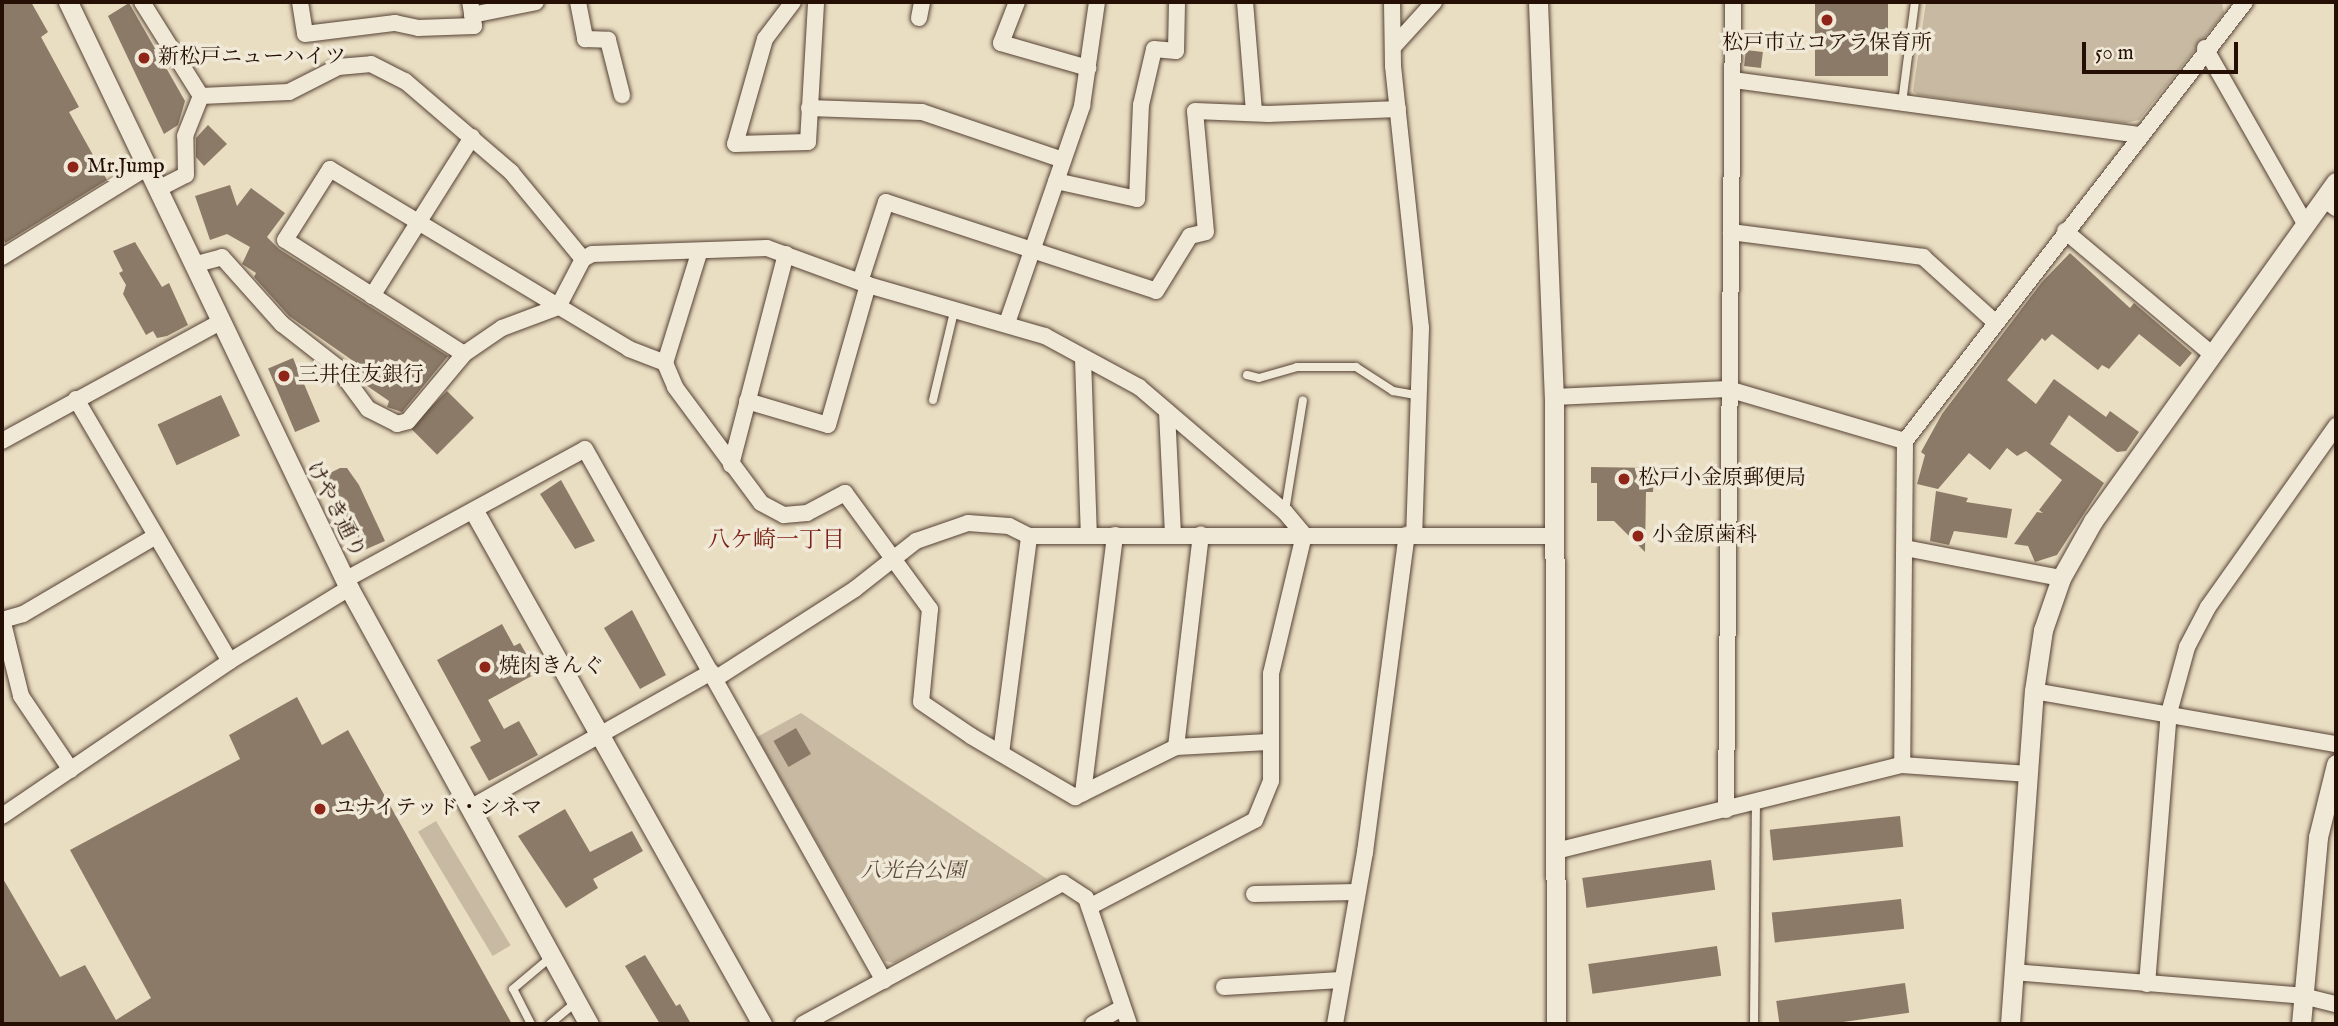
<!DOCTYPE html>
<html>
<head>
<meta charset="utf-8">
<style>
  body { margin:0 }
  #map { position:relative; width:2338px; height:1026px; overflow:hidden; background:#e9ddc2; font-family:"IM FELL English","Noto Serif JP",serif }
  div>[style] { position:absolute }
  [style*='--x'] { left:calc(var(--x)*1px); top:calc(var(--y)*1px); width:calc(var(--w)*1px); rotate:calc(var(--a)*1deg) }
  .green>* { inset:0; background:#c8baa2; transform-origin:0 0 }
  .building>* { inset:0; background:#8b7a67; transform-origin:0 0 }
  .roads { filter:drop-shadow(0 0 2px #564234) drop-shadow(0 0 2px #564234) }
  .service>* { height:8px; margin:-4px; padding:0 4px; transform-origin:4px; border-radius:4px; background:#f1e9d7 }
  .minor>* { height:16px; margin:-8px; padding:0 8px; transform-origin:8px; border-radius:8px; background:#f1e9d7 }
  .tertiary>* { height:19px; margin:-9.5px; padding:0 9.5px; transform-origin:9.5px; border-radius:9.5px; background:#f1e9d7 }
  .dots>* { width:19px; height:19px; translate:-50% -50%; box-sizing:border-box; border:4px solid #f1e9d7; border-radius:50% }
  span { translate:-50% -50%; white-space:nowrap; text-align:center; line-height:1.15; -webkit-text-stroke:7px #f1e9d7; paint-order:stroke }
  .poi-label { font-size:21px; color:#250f04 }
  .left { translate:0 -50%; text-align:left }
  .street-label { font-size:21px; color:#250f04 }
  .park-label { font-size:21px; color:#5e4b3b; font-style:italic }
  .neighbourhood-label { font-size:23px; color:#7a1f14 }
  .frame { position:absolute; inset:0; border:4px solid #250f04; pointer-events:none }
  .scale { position:absolute; left:2082px; top:42px; width:156px; height:32px; box-sizing:border-box; border:4px solid #250f04; border-top:0; padding-left:9px; font-size:21px; line-height:24px; white-space:nowrap; color:#250f04; -webkit-text-stroke:5px #f1e9d7; paint-order:stroke }
</style>
</head>
<body>
<div id="map">
  <div class="green">
    <i style="clip-path:polygon(1926px 2px,2222px 2px,2224px 13px,2139px 120px,2125px 123px,1918px 95px,1913px 91px)"></i>
    <i style="clip-path:polygon(801px 713px,1047px 879px,894px 963px,885px 961px,757px 737px)"></i>
    <i style="left:436px;top:821px;width:145px;height:21px;rotate:59deg"></i>
  </div>
  <div class="building">
    <i style="clip-path:polygon(2px 2px,31px 2px,48px 32px,41px 37px,79px 107px,69px 112px,107px 180px,5px 243px,2px 236px)"></i>
    <i style="left:1815px;top:2px;width:73px;height:74px"></i>
    <i style="clip-path:polygon(129px 3px,185px 101px,178px 125px,164px 134px,108px 16px)"></i>
    <i style="left:1746px;top:50px;width:17px;height:16px;rotate:7deg"></i>
    <i style="clip-path:polygon(208px 125px,227px 144px,204px 166px,196px 157px,196px 138px)"></i>
    <i style="clip-path:polygon(230px 185px,237px 206px,251px 188px,285px 213px,267px 237px,279px 249px,448px 356px,402px 412px,387px 407px,389px 401px,360px 381px,354px 372px,359px 365px,289px 316px,254px 277px,256px 273px,242px 264px,250px 247px,227px 234px,210px 240px,195px 196px)"></i>
    <i style="clip-path:polygon(135px 242px,162px 287px,169px 283px,188px 325px,167px 336px,157px 338px,153px 331px,146px 335px,123px 294px,126px 285px,119px 273px,123px 271px,113px 251px)"></i>
    <i style="clip-path:polygon(2070px 253px,2130px 308px,2134px 303px,2192px 353px,2180px 367px,2139px 334px,2109px 369px,2102px 365px,2098px 370px,2052px 334px,2045px 341px,2042px 338px,2007px 380px,2036px 404px,2054px 379px,2106px 417px,2110px 411px,2139px 432px,2126px 451px,2117px 452px,2069px 415px,2050px 444px,2104px 483px,2057px 555px,2035px 562px,2028px 546px,2014px 544px,2037px 512px,2043px 513px,2039px 510px,2062px 480px,2026px 451px,2017px 456px,2007px 448px,1990px 470px,1969px 453px,1938px 489px,1917px 484px,1925px 455px,1921px 452px,1942px 414px,2042px 282px)"></i>
    <i style="left:293px;top:358px;width:69px;height:27px;rotate:67deg"></i>
    <i style="left:447px;top:391px;width:38px;height:52px;rotate:45deg"></i>
    <i style="left:221px;top:395px;width:45px;height:70px;rotate:65deg"></i>
    <i style="clip-path:polygon(1591px 467px,1654px 468px,1653px 492px,1646px 492px,1645px 552px,1614px 521px,1597px 521px,1597px 483px,1591px 483px)"></i>
    <i style="clip-path:polygon(340px 468px,347px 468px,359px 485px,385px 541px,362px 551px,326px 475px)"></i>
    <i style="clip-path:polygon(561px 480px,595px 541px,575px 549px,540px 494px)"></i>
    <i style="clip-path:polygon(1936px 491px,1968px 498px,1966px 502px,2012px 509px,2007px 538px,1954px 531px,1949px 545px,1930px 541px)"></i>
    <i style="clip-path:polygon(632px 610px,666px 675px,640px 689px,604px 628px)"></i>
    <i style="clip-path:polygon(502px 624px,514px 646px,520px 643px,537px 673px,488px 700px,504px 729px,519px 721px,538px 755px,489px 781px,470px 747px,481px 741px,437px 660px)"></i>
    <i style="clip-path:polygon(297px 697px,322px 745px,348px 730px,512px 1024px,2px 1024px,2px 877px,60px 977px,85px 965px,116px 1020px,151px 998px,70px 850px,240px 759px,229px 735px)"></i>
    <i style="left:796px;top:728px;width:30px;height:26px;rotate:60deg"></i>
    <i style="clip-path:polygon(565px 809px,590px 852px,632px 831px,643px 851px,593px 879px,598px 888px,566px 908px,518px 836px)"></i>
    <i style="left:1900px;top:816px;width:31px;height:131px;rotate:84deg"></i>
    <i style="left:1711px;top:860px;width:30px;height:130px;rotate:82deg"></i>
    <i style="left:1901px;top:899px;width:30px;height:130px;rotate:84deg"></i>
    <i style="left:1717px;top:946px;width:30px;height:130px;rotate:82deg"></i>
    <i style="clip-path:polygon(645px 955px,676px 1006px,680px 1004px,691px 1024px,660px 1024px,625px 966px)"></i>
    <i style="left:1905px;top:983px;width:30px;height:130px;rotate:82deg"></i>
  </div>
  <div class="roads">
    <div class="service">
      <i style="--x:1902;--y:103;--w:102;--a:-82.7"></i>
      <i style="--x:1247;--y:375;--w:12;--a:14"></i>
      <i style="--x:1259;--y:378;--w:40;--a:-16"></i>
      <i style="--x:1297;--y:367;--w:59;--a:0"></i>
      <i style="--x:1356;--y:367;--w:44;--a:33"></i>
      <i style="--x:1393;--y:391;--w:27;--a:10"></i>
      <i style="--x:933;--y:400;--w:95;--a:-76.6"></i>
      <i style="--x:1285;--y:511;--w:112;--a:-80.8"></i>
      <i style="--x:531;--y:1024;--w:39;--a:-117"></i>
      <i style="--x:513;--y:989;--w:50;--a:-40.1"></i>
      <i style="--x:550;--y:1024;--w:34;--a:-40"></i>
      <i style="--x:1754;--y:1024;--w:221;--a:-89.5"></i>
    </div>
    <div class="minor">
      <i style="--x:142;--y:2;--w:111;--a:57.9"></i>
      <i style="--x:300;--y:2;--w:32;--a:81"></i>
      <i style="--x:305;--y:34;--w:91;--a:-7"></i>
      <i style="--x:395;--y:23;--w:24;--a:12"></i>
      <i style="--x:418;--y:28;--w:56;--a:-2"></i>
      <i style="--x:474;--y:26;--w:24;--a:-99"></i>
      <i style="--x:578;--y:2;--w:38;--a:79"></i>
      <i style="--x:585;--y:39;--w:23;--a:2"></i>
      <i style="--x:608;--y:40;--w:57;--a:75.7"></i>
      <i style="--x:793;--y:2;--w:46;--a:127.1"></i>
      <i style="--x:765;--y:39;--w:109;--a:105.9"></i>
      <i style="--x:735;--y:144;--w:73;--a:-1.6"></i>
      <i style="--x:808;--y:142;--w:140;--a:-86.7"></i>
      <i style="--x:1017;--y:2;--w:44;--a:111.3"></i>
      <i style="--x:1001;--y:43;--w:91;--a:16"></i>
      <i style="--x:1245;--y:2;--w:110;--a:85.3"></i>
      <i style="--x:1392;--y:2;--w:64;--a:89.1"></i>
      <i style="--x:1393;--y:66;--w:263;--a:83.9"></i>
      <i style="--x:1421;--y:328;--w:207;--a:91.9"></i>
      <i style="--x:472;--y:15;--w:65;--a:-11.5"></i>
      <i style="--x:919;--y:18;--w:16;--a:-79"></i>
      <i style="--x:1395;--y:45;--w:58;--a:-47.8"></i>
      <i style="--x:2205;--y:48;--w:204;--a:60.3"></i>
      <i style="--x:1733;--y:80;--w:409;--a:7.7"></i>
      <i style="--x:809;--y:108;--w:113;--a:2"></i>
      <i style="--x:922;--y:112;--w:149;--a:18.8"></i>
      <i style="--x:1056;--y:181;--w:83;--a:12.5"></i>
      <i style="--x:1137;--y:199;--w:94;--a:-87.6"></i>
      <i style="--x:1141;--y:105;--w:57;--a:-76.9"></i>
      <i style="--x:1154;--y:49;--w:22;--a:5"></i>
      <i style="--x:1176;--y:51;--w:49;--a:-88.8"></i>
      <i style="--x:158;--y:189;--w:31;--a:-27"></i>
      <i style="--x:186;--y:175;--w:39;--a:-91"></i>
      <i style="--x:185;--y:136;--w:43;--a:-68.2"></i>
      <i style="--x:201;--y:96;--w:88;--a:-2.6"></i>
      <i style="--x:289;--y:92;--w:55;--a:-27"></i>
      <i style="--x:338;--y:67;--w:33;--a:-5"></i>
      <i style="--x:371;--y:64;--w:38;--a:27"></i>
      <i style="--x:405;--y:81;--w:140;--a:40.6"></i>
      <i style="--x:511;--y:172;--w:113;--a:50.4"></i>
      <i style="--x:583;--y:259;--w:10;--a:-29"></i>
      <i style="--x:592;--y:254;--w:175;--a:-2"></i>
      <i style="--x:767;--y:248;--w:108;--a:20.1"></i>
      <i style="--x:868;--y:285;--w:184;--a:16.1"></i>
      <i style="--x:1045;--y:336;--w:107;--a:28.5"></i>
      <i style="--x:1139;--y:387;--w:192;--a:40.6"></i>
      <i style="--x:1285;--y:512;--w:30;--a:50"></i>
      <i style="--x:1304;--y:535;--w:143;--a:103.4"></i>
      <i style="--x:1271;--y:674;--w:107;--a:90"></i>
      <i style="--x:1271;--y:781;--w:42;--a:112.3"></i>
      <i style="--x:1255;--y:820;--w:187;--a:152.3"></i>
      <i style="--x:2324;--y:199;--w:15;--a:37"></i>
      <i style="--x:2065;--y:231;--w:193;--a:40"></i>
      <i style="--x:1731;--y:232;--w:194;--a:7.4"></i>
      <i style="--x:1923;--y:257;--w:98;--a:42.1"></i>
      <i style="--x:2;--y:257;--w:172;--a:-31.7"></i>
      <i style="--x:193;--y:265;--w:30;--a:-15"></i>
      <i style="--x:222;--y:257;--w:90;--a:48.2"></i>
      <i style="--x:282;--y:324;--w:70;--a:38"></i>
      <i style="--x:337;--y:367;--w:52;--a:53.6"></i>
      <i style="--x:368;--y:409;--w:33;--a:27"></i>
      <i style="--x:397;--y:424;--w:11;--a:-15"></i>
      <i style="--x:408;--y:421;--w:87;--a:-50.1"></i>
      <i style="--x:464;--y:354;--w:46;--a:-34.4"></i>
      <i style="--x:502;--y:328;--w:60;--a:-20.6"></i>
      <i style="--x:558;--y:307;--w:54;--a:-62.5"></i>
      <i style="--x:860;--y:282;--w:84;--a:-72"></i>
      <i style="--x:886;--y:202;--w:284;--a:18.2"></i>
      <i style="--x:1156;--y:291;--w:65;--a:-58.3"></i>
      <i style="--x:1190;--y:236;--w:16;--a:-14"></i>
      <i style="--x:1206;--y:232;--w:121;--a:-95.2"></i>
      <i style="--x:1195;--y:111;--w:74;--a:2.3"></i>
      <i style="--x:1269;--y:114;--w:129;--a:-2.2"></i>
      <i style="--x:372;--y:296;--w:188;--a:-57.8"></i>
      <i style="--x:1007;--y:323;--w:230;--a:-70.9"></i>
      <i style="--x:1082;--y:106;--w:105;--a:-81.8"></i>
      <i style="--x:464;--y:354;--w:212;--a:-147.5"></i>
      <i style="--x:285;--y:240;--w:84;--a:-57.6"></i>
      <i style="--x:330;--y:169;--w:349;--a:31"></i>
      <i style="--x:629;--y:349;--w:39;--a:21"></i>
      <i style="--x:665;--y:363;--w:26;--a:67"></i>
      <i style="--x:675;--y:387;--w:144;--a:53.4"></i>
      <i style="--x:761;--y:503;--w:26;--a:28"></i>
      <i style="--x:784;--y:515;--w:23;--a:-5"></i>
      <i style="--x:807;--y:513;--w:43;--a:-27.8"></i>
      <i style="--x:845;--y:493;--w:144;--a:53.8"></i>
      <i style="--x:930;--y:609;--w:93;--a:95.5"></i>
      <i style="--x:921;--y:702;--w:60;--a:34.2"></i>
      <i style="--x:971;--y:736;--w:121;--a:30.4"></i>
      <i style="--x:1075;--y:797;--w:113;--a:-26.3"></i>
      <i style="--x:1176;--y:747;--w:92;--a:-3.1"></i>
      <i style="--x:1083;--y:358;--w:178;--a:88.1"></i>
      <i style="--x:665;--y:363;--w:115;--a:-72.8"></i>
      <i style="--x:1554;--y:397;--w:174;--a:-2.6"></i>
      <i style="--x:1728;--y:389;--w:184;--a:16.4"></i>
      <i style="--x:1905;--y:441;--w:324;--a:90.5"></i>
      <i style="--x:76;--y:399;--w:304;--a:59.6"></i>
      <i style="--x:747;--y:401;--w:84;--a:16.5"></i>
      <i style="--x:828;--y:425;--w:146;--a:-74.1"></i>
      <i style="--x:1167;--y:412;--w:122;--a:87.2"></i>
      <i style="--x:2;--y:441;--w:248;--a:-28.6"></i>
      <i style="--x:1905;--y:441;--w:555;--a:-52.24"></i>
      <i style="--x:731;--y:465;--w:218;--a:-75.4"></i>
      <i style="--x:1905;--y:548;--w:159;--a:10.9"></i>
      <i style="--x:345;--y:580;--w:273;--a:-28.6"></i>
      <i style="--x:585;--y:449;--w:610;--a:60.66"></i>
      <i style="--x:2;--y:619;--w:79;--a:76.1"></i>
      <i style="--x:21;--y:696;--w:89;--a:56"></i>
      <i style="--x:2;--y:620;--w:22;--a:-16"></i>
      <i style="--x:23;--y:614;--w:154;--a:-30.4"></i>
      <i style="--x:715;--y:679;--w:166;--a:-32.7"></i>
      <i style="--x:855;--y:589;--w:78;--a:-38.2"></i>
      <i style="--x:916;--y:541;--w:55;--a:-19.1"></i>
      <i style="--x:968;--y:523;--w:41;--a:4.2"></i>
      <i style="--x:1009;--y:526;--w:22;--a:27"></i>
      <i style="--x:1029;--y:536;--w:524;--a:0"></i>
      <i style="--x:2034;--y:691;--w:307;--a:10"></i>
      <i style="--x:1176;--y:747;--w:214;--a:-83.3"></i>
      <i style="--x:1001;--y:753;--w:219;--a:-82.6"></i>
      <i style="--x:1083;--y:793;--w:260;--a:-82.9"></i>
      <i style="--x:470;--y:808;--w:277;--a:-29.4"></i>
      <i style="--x:1726;--y:810;--w:808;--a:-89.5"></i>
      <i style="--x:2;--y:816;--w:276;--a:-34.2"></i>
      <i style="--x:230;--y:661;--w:140;--a:-31.5"></i>
      <i style="--x:1556;--y:851;--w:357;--a:-14"></i>
      <i style="--x:1902;--y:765;--w:127;--a:4.1"></i>
      <i style="--x:1254;--y:894;--w:103;--a:-1.1"></i>
      <i style="--x:2013;--y:972;--w:291;--a:4.7"></i>
      <i style="--x:2303;--y:996;--w:34;--a:14"></i>
      <i style="--x:2147;--y:984;--w:272;--a:-85.4"></i>
      <i style="--x:2169;--y:713;--w:68;--a:-74.7"></i>
      <i style="--x:2187;--y:647;--w:45;--a:-62.3"></i>
      <i style="--x:2208;--y:607;--w:222;--a:-54.7"></i>
      <i style="--x:1224;--y:987;--w:117;--a:-3.4"></i>
      <i style="--x:803;--y:1024;--w:296;--a:-28.5"></i>
      <i style="--x:1063;--y:883;--w:27;--a:33"></i>
      <i style="--x:1086;--y:898;--w:133;--a:71.2"></i>
      <i style="--x:1093;--y:1024;--w:33;--a:-29"></i>
      <i style="--x:1335;--y:1024;--w:175;--a:-80.1"></i>
      <i style="--x:1365;--y:852;--w:320;--a:-82.5"></i>
    </div>
    <div class="tertiary">
      <i style="--x:68;--y:2;--w:650;--a:64.38"></i>
      <i style="--x:349;--y:588;--w:498;--a:61.2"></i>
      <i style="--x:1538;--y:2;--w:395;--a:87.7"></i>
      <i style="--x:1554;--y:397;--w:627;--a:89.82"></i>
      <i style="--x:474;--y:511;--w:588;--a:60.69"></i>
      <i style="--x:2010;--y:1024;--w:334;--a:-85.9"></i>
      <i style="--x:2034;--y:691;--w:62;--a:-81.6"></i>
      <i style="--x:2043;--y:630;--w:55;--a:-70.9"></i>
      <i style="--x:2061;--y:578;--w:65;--a:-60.7"></i>
      <i style="--x:2093;--y:521;--w:417;--a:-54.4"></i>
      <i style="--x:2301;--y:1024;--w:188;--a:-84.8"></i>
      <i style="--x:2318;--y:837;--w:75;--a:-76.1"></i>
    </div>
  </div>
  <div class="dots">
    <i style="left:1827px;top:20px;background:#8f2418"></i>
    <i style="left:144px;top:58px;background:#8f2418"></i>
    <i style="left:73px;top:167px;background:#8f2418"></i>
    <i style="left:284px;top:376px;background:#8f2418"></i>
    <i style="left:1624px;top:479px;background:#8f2418"></i>
    <i style="left:1638px;top:536px;background:#8f2418"></i>
    <i style="left:485px;top:667px;background:#8f2418"></i>
    <i style="left:320px;top:809px;background:#8f2418"></i>
  </div>
  <div class="poi-label">
    <span style="left:1827px;top:44px">松戸市立コアラ保育所</span>
    <span class="left" style="left:158px;top:58px">新松戸ニューハイツ</span>
    <span class="left" style="left:87px;top:167px">Mr.Jump</span>
    <span class="left" style="left:298px;top:376px">三井住友銀行</span>
    <span class="left" style="left:1638px;top:479px">松戸小金原郵便局</span>
    <span class="left" style="left:1652px;top:536px">小金原歯科</span>
    <span class="left" style="left:499px;top:667px">焼肉きんぐ</span>
    <span class="left" style="left:334px;top:809px">ユナイテッド・シネマ</span>
  </div>
  <div class="street-label">
    <span style="left:335px;top:510px;rotate:63deg">けやき通り</span>
  </div>
  <div class="park-label">
    <span style="left:913px;top:872px">八光台公園</span>
  </div>
  <div class="neighbourhood-label">
    <span style="left:776px;top:541px">八ケ崎一丁目</span>
  </div>
  <div class="frame"></div>
  <div class="scale">50 m</div>
</div>
</body>
</html>
